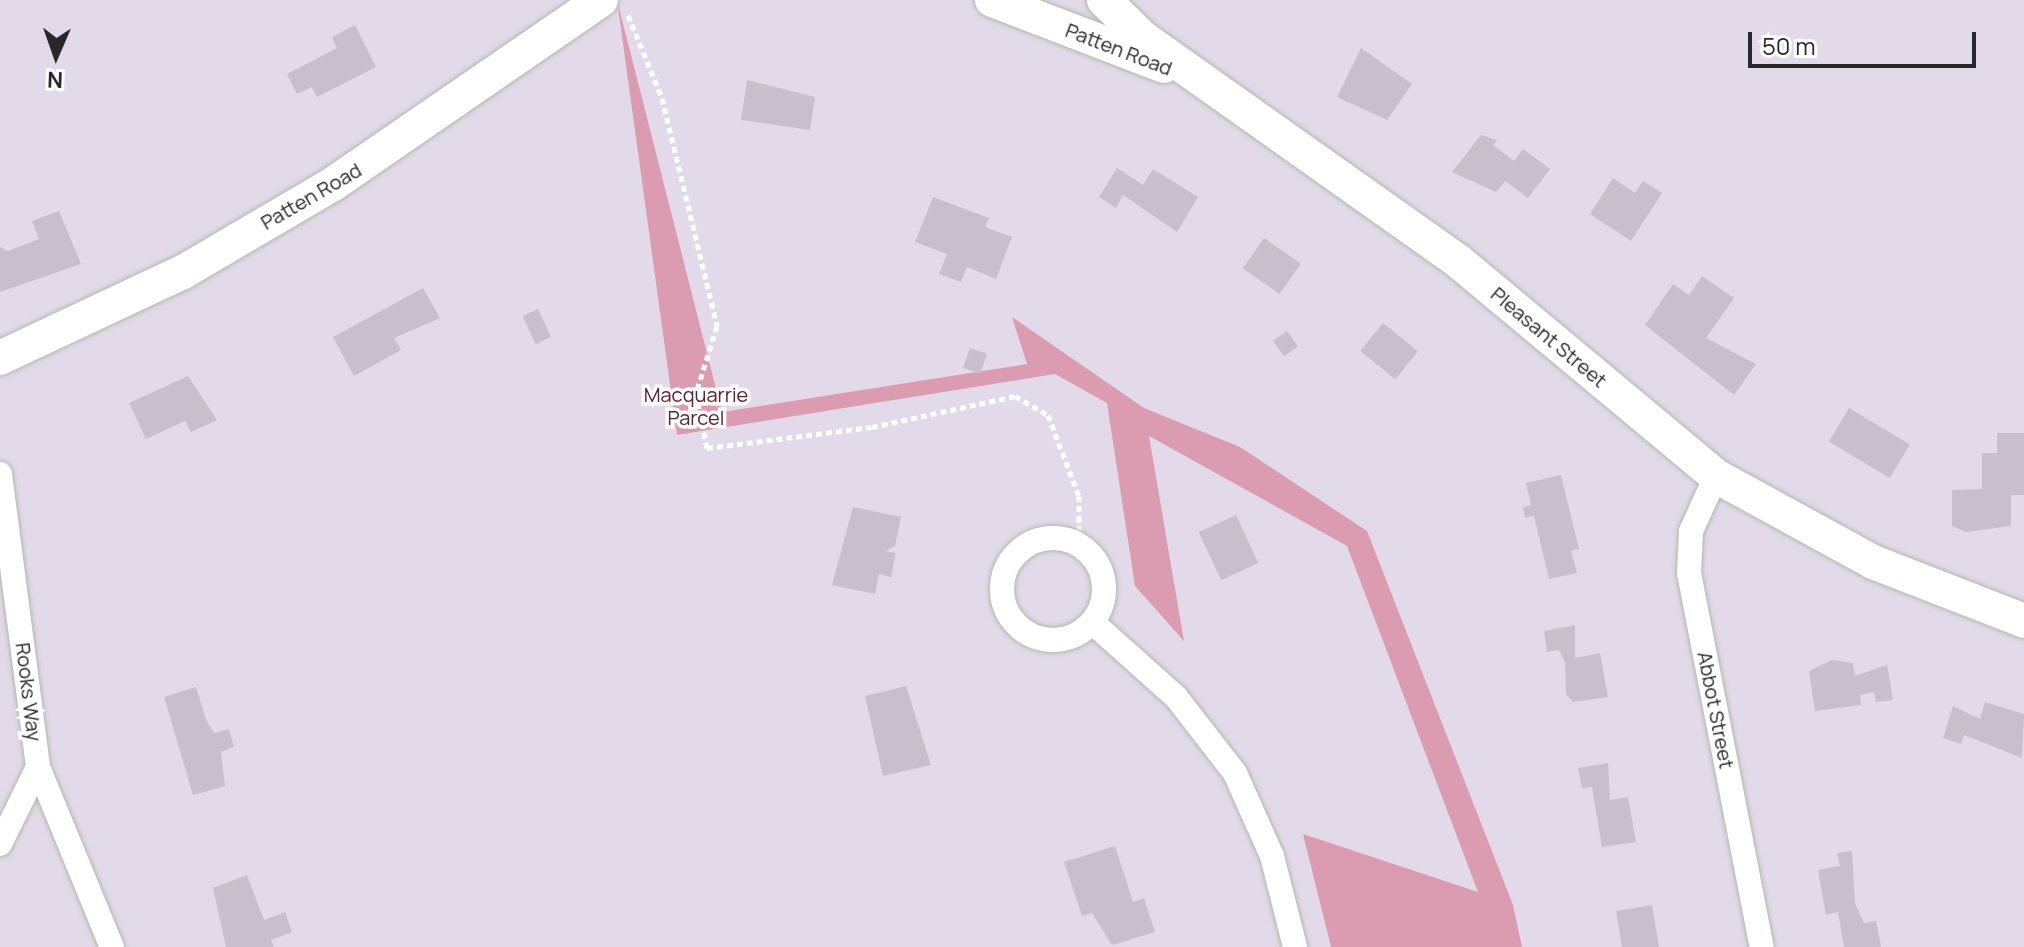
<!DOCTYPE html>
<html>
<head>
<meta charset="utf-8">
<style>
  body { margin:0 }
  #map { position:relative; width:2024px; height:947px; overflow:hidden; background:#e3dae9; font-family:Manrope,sans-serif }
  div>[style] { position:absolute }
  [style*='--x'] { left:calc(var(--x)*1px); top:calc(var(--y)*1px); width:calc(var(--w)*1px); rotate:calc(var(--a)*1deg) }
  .green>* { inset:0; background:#db9bb0 }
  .building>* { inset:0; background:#c7bfcb; transform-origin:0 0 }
  .path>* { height:5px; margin-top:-2.5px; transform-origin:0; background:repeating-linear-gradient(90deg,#fff 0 6px,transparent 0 10px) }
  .roads { filter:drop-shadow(0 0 2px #b1baae) drop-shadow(0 0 2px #b1baae) }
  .street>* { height:24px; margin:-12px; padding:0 12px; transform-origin:12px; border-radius:12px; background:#fff }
  .street>.ring { margin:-12px; padding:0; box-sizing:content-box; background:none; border:24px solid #fff; border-radius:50% }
  .secondary>* { height:34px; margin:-17px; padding:0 17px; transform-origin:17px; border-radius:17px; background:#fff }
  span { translate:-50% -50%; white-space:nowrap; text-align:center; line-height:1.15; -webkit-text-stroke:7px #fff; paint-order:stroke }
  .street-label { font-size:20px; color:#282828 }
  .park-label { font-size:20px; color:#5d202c }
  .north { position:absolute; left:16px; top:16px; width:80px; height:80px; -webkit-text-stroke:6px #fff; paint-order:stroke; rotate:182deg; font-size:22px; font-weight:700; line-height:32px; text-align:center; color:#282828 }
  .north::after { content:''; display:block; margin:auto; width:28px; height:36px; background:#282828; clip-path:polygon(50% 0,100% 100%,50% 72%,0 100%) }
  .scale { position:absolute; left:1748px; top:32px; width:228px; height:36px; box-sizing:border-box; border:4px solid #282828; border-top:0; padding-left:10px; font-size:24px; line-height:28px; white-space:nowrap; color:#282828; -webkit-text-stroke:6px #fff; paint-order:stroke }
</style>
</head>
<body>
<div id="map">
  <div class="green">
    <i style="clip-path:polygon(617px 0,722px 412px,1027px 364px,1012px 317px,1144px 408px,1240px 447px,1367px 531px,1513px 905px,1522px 947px,1331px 947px,1303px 834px,1478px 892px,1347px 546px,1149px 436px,1184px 641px,1135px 586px,1107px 403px,1055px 374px,677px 435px)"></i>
  </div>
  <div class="building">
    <i style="clip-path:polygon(355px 25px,376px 67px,317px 97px,312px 87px,297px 94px,287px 74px,337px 48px,332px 37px)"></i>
    <i style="clip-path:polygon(1361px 48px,1412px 84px,1387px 120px,1337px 97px)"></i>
    <i style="clip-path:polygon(747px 80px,815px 97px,810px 130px,741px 120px)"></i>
    <i style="clip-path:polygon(1481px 135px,1497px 140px,1493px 145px,1514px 161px,1523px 149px,1550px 169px,1528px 198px,1505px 181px,1496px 192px,1452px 172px)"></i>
    <i style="clip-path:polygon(1117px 168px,1143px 185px,1153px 169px,1198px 197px,1177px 232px,1123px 195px,1116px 208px,1099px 197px)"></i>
    <i style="clip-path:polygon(1613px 178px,1635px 193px,1643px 181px,1662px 193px,1631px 241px,1590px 214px)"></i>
    <i style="clip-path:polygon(933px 197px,989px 218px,985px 227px,1012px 237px,996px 279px,967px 267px,961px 282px,939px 274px,947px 254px,915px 242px)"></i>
    <i style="clip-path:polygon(59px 211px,81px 264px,0 292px,0 247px,8px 251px,39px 239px,32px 221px)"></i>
    <i style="left:1264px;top:238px;width:45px;height:37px;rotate:35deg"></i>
    <i style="clip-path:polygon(1702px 276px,1734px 298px,1706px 338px,1756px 364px,1734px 395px,1645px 325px,1673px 284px,1689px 295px)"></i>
    <i style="clip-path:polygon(423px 288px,440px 318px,394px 338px,401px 350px,354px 376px,333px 337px)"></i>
    <i style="left:538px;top:309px;width:31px;height:17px;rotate:65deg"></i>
    <i style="left:1383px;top:323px;width:45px;height:36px;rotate:39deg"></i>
    <i style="left:1287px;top:331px;width:19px;height:17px;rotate:55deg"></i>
    <i style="left:970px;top:348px;width:18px;height:21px;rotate:19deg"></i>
    <i style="clip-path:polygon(188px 376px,217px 420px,191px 432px,185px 421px,146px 439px,129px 403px)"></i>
    <i style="left:1849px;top:408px;width:71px;height:39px;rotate:31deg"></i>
    <i style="clip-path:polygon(1997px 433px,2024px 433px,2024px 495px,2011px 495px,2011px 526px,1966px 532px,1952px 526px,1952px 490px,1982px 489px,1982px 453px,1997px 453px)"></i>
    <i style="clip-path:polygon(1561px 475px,1579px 549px,1571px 551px,1577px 573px,1549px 579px,1534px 516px,1525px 518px,1523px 507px,1531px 505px,1526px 483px)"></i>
    <i style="clip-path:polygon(853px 507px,901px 517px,895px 546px,886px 551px,896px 553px,891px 577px,879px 574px,875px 594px,832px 585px)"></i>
    <i style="left:1236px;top:515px;width:53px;height:41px;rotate:65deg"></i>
    <i style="clip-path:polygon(1575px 625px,1575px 658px,1600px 653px,1608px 697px,1573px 702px,1566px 694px,1565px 662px,1559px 650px,1547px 652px,1544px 631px)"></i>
    <i style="clip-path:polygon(1832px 660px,1853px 663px,1855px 676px,1887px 665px,1893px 700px,1876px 702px,1874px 692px,1860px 695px,1861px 705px,1815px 711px,1809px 671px)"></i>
    <i style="clip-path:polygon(906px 686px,931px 765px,883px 776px,865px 696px)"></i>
    <i style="clip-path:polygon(196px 687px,206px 720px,214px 733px,229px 729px,234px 747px,221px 752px,225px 786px,193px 795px,164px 697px)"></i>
    <i style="clip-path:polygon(1985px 702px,2024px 714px,2022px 758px,1964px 735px,1961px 744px,1943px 738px,1953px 706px,1980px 719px)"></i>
    <i style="clip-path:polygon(1608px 763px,1610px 800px,1628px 797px,1636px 842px,1602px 847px,1592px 787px,1582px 788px,1578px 768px)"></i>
    <i style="clip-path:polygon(1115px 846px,1133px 902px,1144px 898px,1155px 932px,1112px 945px,1092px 913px,1082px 916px,1064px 862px)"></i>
    <i style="clip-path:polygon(1852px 851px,1855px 903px,1864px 923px,1876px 921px,1881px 947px,1844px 947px,1838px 912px,1826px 915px,1818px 870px,1840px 866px,1837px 853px)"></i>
    <i style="clip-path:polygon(247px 875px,264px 920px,285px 912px,292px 932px,271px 940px,274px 947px,226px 947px,213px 888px)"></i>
    <i style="clip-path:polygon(1652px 905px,1659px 947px,1622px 947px,1616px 911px)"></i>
  </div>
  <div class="path">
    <i style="--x:628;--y:15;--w:90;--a:67.7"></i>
    <i style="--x:662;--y:98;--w:235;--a:76.4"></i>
    <i style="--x:717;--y:326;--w:70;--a:107.4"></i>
    <i style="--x:696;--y:393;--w:56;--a:78.7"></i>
    <i style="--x:707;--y:448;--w:166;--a:-7.3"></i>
    <i style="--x:872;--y:427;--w:146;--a:-12.2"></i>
    <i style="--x:1015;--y:396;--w:38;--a:30"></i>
    <i style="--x:1048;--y:415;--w:87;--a:69.1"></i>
    <i style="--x:1079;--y:496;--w:49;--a:90"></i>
  </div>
  <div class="roads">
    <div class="street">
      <i style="--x:0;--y:474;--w:295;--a:82.6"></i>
      <i style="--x:38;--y:767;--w:195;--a:67.7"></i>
      <i style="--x:1716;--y:476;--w:60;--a:114.4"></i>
      <i style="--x:1691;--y:531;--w:42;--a:92.7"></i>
      <i style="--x:1689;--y:573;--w:381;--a:79"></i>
      <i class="ring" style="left:1002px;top:538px;width:78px;height:78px"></i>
      <i style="--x:1092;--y:622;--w:113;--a:41.8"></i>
      <i style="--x:1176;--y:697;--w:96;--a:52.2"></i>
      <i style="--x:1235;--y:773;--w:91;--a:66"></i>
      <i style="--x:1272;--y:856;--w:94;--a:75.8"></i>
      <i style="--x:0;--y:844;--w:86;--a:-63.7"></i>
    </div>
    <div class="secondary">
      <i style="--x:992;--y:0;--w:184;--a:21"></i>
      <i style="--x:1104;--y:0;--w:54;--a:44.3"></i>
      <i style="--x:1143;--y:38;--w:386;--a:35.3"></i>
      <i style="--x:1458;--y:261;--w:336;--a:39.8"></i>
      <i style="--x:1716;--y:476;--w:179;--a:28.7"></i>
      <i style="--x:1873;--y:562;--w:162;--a:21.3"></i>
      <i style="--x:0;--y:358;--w:202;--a:-25.2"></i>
      <i style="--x:183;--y:272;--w:174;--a:-30.4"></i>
      <i style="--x:333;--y:184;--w:325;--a:-34.5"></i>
    </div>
  </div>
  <div class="street-label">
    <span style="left:1119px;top:49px;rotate:21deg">Patten Road</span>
    <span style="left:311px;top:196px;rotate:-30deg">Patten Road</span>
    <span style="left:1549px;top:337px;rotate:40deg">Pleasant Street</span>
    <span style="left:29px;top:692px;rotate:83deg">Rooks Way</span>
    <span style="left:1716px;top:710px;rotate:79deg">Abbot Street</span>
  </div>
  <div class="park-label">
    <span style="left:696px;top:406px">Macquarrie<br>Parcel</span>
  </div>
  <div class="north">N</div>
  <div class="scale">50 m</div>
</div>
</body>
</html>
